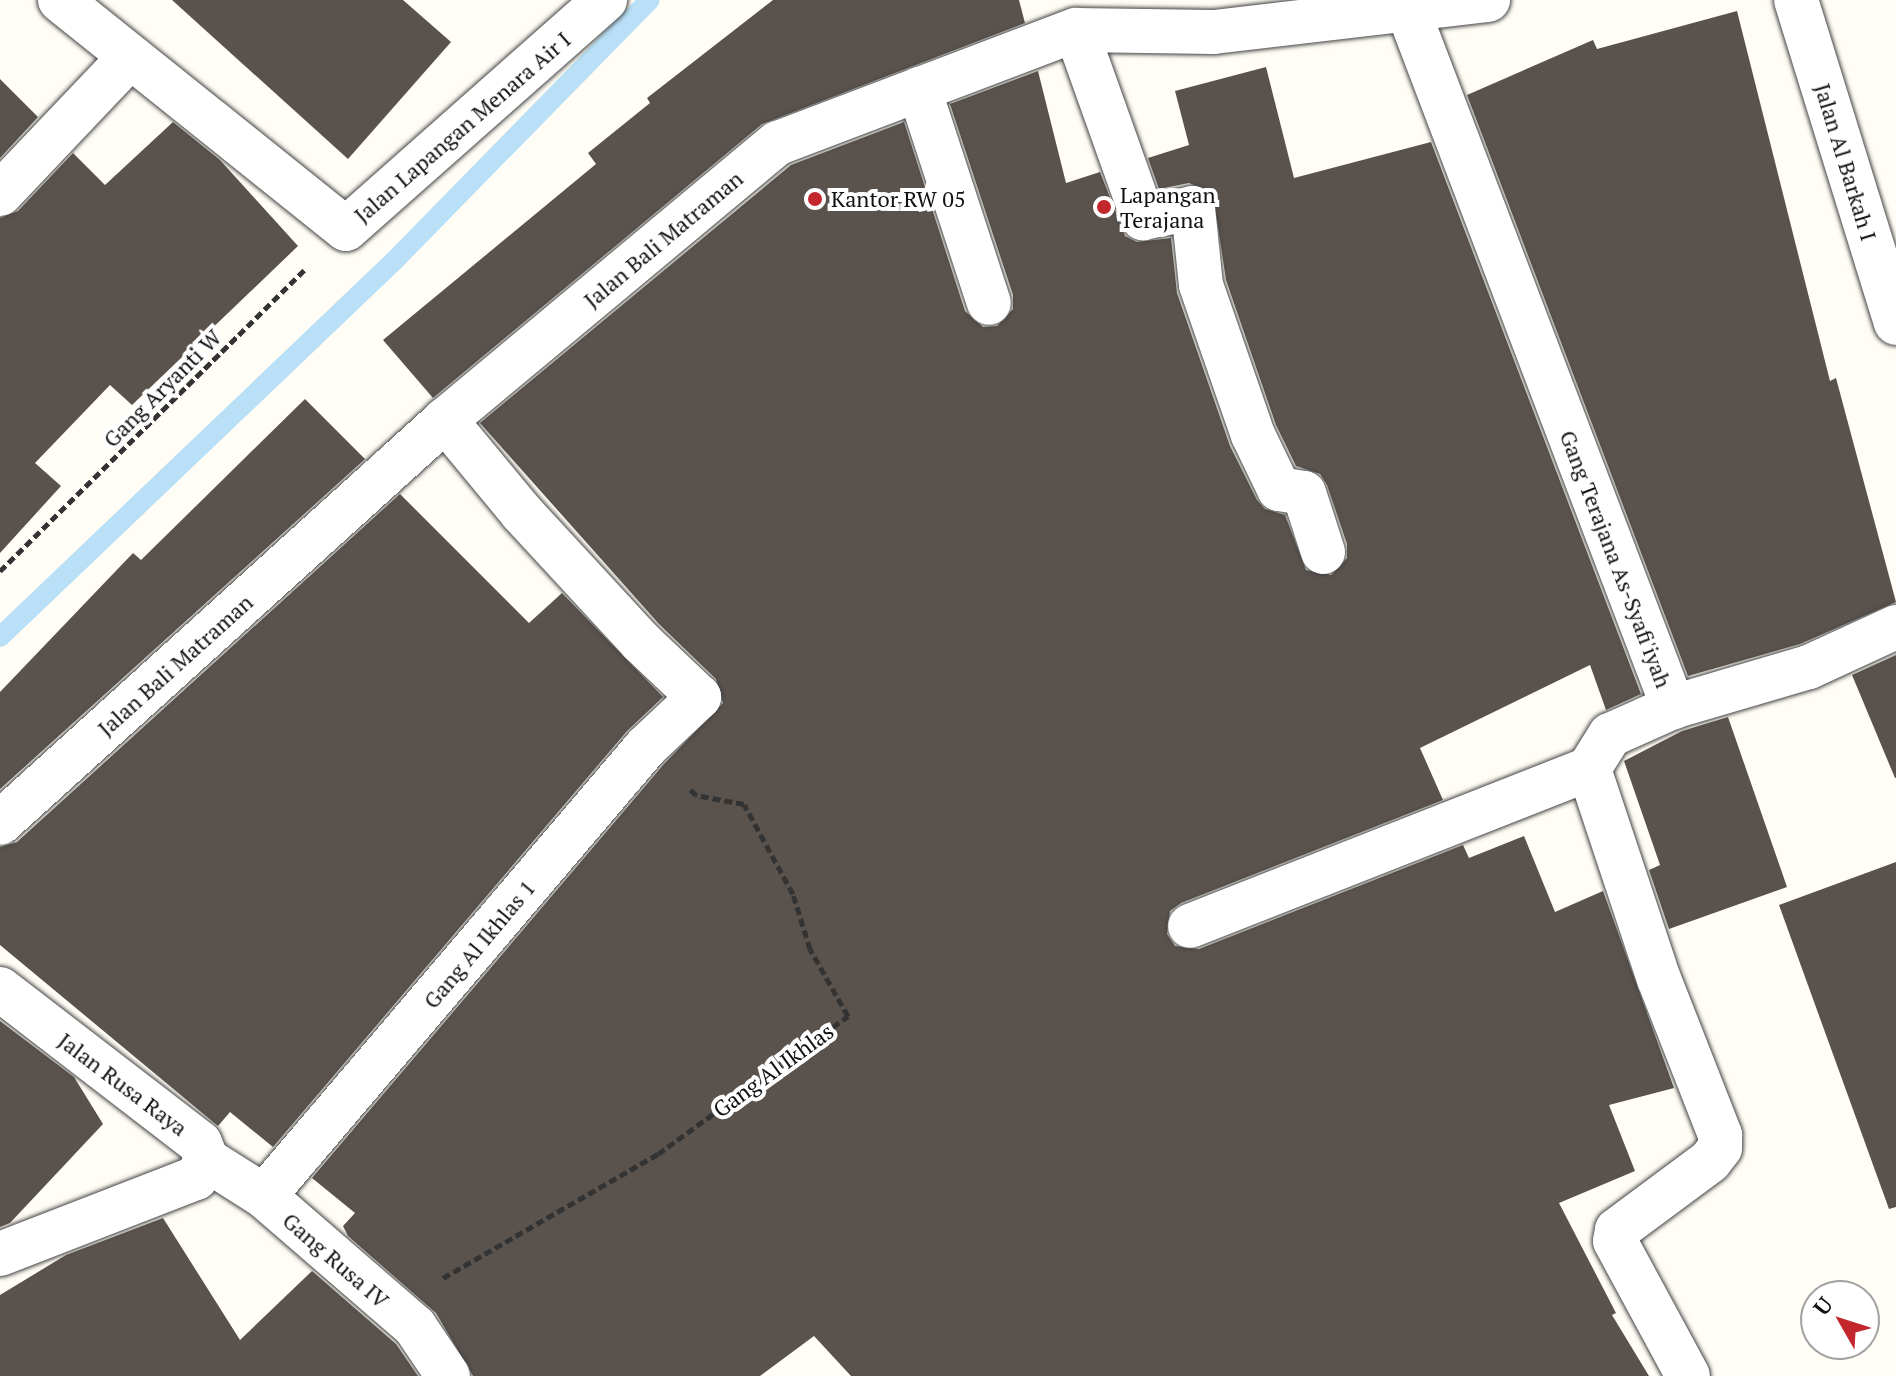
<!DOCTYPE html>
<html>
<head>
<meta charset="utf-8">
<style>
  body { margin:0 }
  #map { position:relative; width:1896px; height:1376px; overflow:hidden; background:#fffdf5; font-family:"PT Serif",serif }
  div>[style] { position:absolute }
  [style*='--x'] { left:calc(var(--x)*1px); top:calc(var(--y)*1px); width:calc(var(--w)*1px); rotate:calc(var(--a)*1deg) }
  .stream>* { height:20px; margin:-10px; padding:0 10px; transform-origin:10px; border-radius:10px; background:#b9e0f7 }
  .building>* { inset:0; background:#5a524d }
  .path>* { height:5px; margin-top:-2.5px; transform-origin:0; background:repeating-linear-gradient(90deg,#333 0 8px,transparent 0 12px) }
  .roads { filter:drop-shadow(0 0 2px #444) drop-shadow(0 0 2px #444) }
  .minor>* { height:44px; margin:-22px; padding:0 22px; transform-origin:22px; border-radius:22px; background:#fff }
  .dots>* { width:22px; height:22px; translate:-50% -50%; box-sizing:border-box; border:4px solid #fff; border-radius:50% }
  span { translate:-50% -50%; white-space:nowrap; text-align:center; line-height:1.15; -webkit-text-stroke:8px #fff; paint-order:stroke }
  .street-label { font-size:22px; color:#111 }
  .poi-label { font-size:22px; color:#111 }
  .left { translate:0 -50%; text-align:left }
  .north { position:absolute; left:1800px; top:1280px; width:80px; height:80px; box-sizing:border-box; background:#fff; border:2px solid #a0a0a0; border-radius:50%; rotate:309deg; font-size:22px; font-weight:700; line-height:32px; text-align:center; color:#111 }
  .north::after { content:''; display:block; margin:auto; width:28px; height:36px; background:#c4262e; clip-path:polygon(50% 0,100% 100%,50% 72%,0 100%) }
</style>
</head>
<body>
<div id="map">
  <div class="stream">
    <i style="--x:0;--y:637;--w:546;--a:-43.66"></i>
    <i style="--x:395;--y:260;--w:364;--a:-45.6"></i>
  </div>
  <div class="building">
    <i style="clip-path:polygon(172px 0,403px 0,451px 42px,348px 159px)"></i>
    <i style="clip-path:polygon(773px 0,1019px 0,1025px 23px,762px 124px,433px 398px,383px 340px,596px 164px,588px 153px,650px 103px,647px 98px)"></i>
    <i style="clip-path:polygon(1737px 11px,1830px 381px,1836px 378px,1896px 602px,1800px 644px,1688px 676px,1467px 95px,1593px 40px,1597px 49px)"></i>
    <i style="clip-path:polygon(1266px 67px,1294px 178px,1431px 142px,1641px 694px,1606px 710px,1590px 665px,1420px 748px,1443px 800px,1181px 903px,1170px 911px,1167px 934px,1175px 946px,1199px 949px,1463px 845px,1469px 858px,1524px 836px,1555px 912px,1603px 891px,1674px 1088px,1609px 1105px,1635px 1171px,1559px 1203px,1616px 1313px,1612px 1315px,1649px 1376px,851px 1376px,814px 1336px,760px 1376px,473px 1376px,436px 1313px,348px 1236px,343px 1226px,355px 1213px,312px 1178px,664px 764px,723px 703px,716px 679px,659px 624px,480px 423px,791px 165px,904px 122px,965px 311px,983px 327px,997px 326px,1013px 309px,1013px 295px,950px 104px,1038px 71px,1066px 183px,1100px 172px,1125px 236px,1137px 242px,1171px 238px,1177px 293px,1230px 446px,1257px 500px,1265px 509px,1285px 515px,1306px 570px,1331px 575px,1347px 558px,1347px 544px,1327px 485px,1320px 474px,1296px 466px,1276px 425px,1226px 280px,1213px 193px,1189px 183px,1159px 189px,1148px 158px,1189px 145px,1175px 91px)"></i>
    <i style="clip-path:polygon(0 79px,38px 117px,0 158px)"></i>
    <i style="clip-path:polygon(173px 122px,220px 160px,298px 246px,132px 405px,110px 385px,35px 463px,61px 486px,0 553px,0 218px,18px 211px,73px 153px,105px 185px)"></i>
    <i style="clip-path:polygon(305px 399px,365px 459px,0 789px,0 692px,133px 553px,141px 560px)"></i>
    <i style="clip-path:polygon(400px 494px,529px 623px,562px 593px,663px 697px,627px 731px,273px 1147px,230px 1112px,218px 1126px,0 945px,0 847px,17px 842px)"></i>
    <i style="clip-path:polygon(1896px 655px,1896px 778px,1895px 778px,1852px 675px)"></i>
    <i style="clip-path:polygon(1728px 717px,1787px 887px,1669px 929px,1649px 870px,1660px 865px,1624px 761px,1682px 731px)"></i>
    <i style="clip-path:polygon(1896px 862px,1896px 1207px,1889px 1209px,1779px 905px)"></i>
    <i style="clip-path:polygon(0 1021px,74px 1077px,103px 1124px,10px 1223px,0 1227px)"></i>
    <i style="clip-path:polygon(163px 1218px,240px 1340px,312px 1271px,396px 1344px,418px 1376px,0 1376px,0 1295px,66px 1255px)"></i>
  </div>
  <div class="path">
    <i style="--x:0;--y:571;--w:428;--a:-44.7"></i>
    <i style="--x:443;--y:1278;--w:248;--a:-30"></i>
    <i style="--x:658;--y:1154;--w:235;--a:-36"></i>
    <i style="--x:848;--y:1016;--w:77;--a:-119.6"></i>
    <i style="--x:810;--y:949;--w:58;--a:-107.2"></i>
    <i style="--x:793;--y:894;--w:102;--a:-118.6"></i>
    <i style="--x:744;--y:804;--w:49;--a:-169.4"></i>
    <i style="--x:696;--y:795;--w:11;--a:-135"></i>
  </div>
  <div class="roads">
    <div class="minor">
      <i style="--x:60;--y:0;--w:366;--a:38.7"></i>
      <i style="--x:346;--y:229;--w:346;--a:-41.5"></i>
      <i style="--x:1796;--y:0;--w:338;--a:72.8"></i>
      <i style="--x:1409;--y:13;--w:743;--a:69.17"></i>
      <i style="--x:1673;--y:707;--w:69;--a:156"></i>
      <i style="--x:1610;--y:735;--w:40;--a:122"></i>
      <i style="--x:1589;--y:769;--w:221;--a:71.6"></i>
      <i style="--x:1659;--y:979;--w:168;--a:68.6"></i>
      <i style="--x:1720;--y:1135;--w:13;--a:90"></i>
      <i style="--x:1720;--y:1148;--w:16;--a:128"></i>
      <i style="--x:1710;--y:1161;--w:116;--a:143.4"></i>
      <i style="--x:1617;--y:1230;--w:11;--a:100"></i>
      <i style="--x:1615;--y:1241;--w:153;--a:61.6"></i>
      <i style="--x:1076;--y:30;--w:200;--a:70.4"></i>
      <i style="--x:1143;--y:218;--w:51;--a:-11.3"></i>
      <i style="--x:1193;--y:208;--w:77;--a:84.1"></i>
      <i style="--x:1201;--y:285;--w:159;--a:70.9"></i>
      <i style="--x:1253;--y:435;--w:60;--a:64.3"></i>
      <i style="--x:1279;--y:489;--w:25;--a:9"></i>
      <i style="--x:1304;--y:493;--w:62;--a:72.1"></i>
      <i style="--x:919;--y:89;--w:225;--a:71.9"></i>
      <i style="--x:0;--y:194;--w:187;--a:-46.5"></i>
      <i style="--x:1673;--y:707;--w:142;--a:-16.4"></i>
      <i style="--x:1809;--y:667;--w:96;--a:-24.7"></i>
      <i style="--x:0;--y:823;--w:600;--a:-42.16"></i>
      <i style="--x:445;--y:420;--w:433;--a:-39.8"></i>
      <i style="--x:778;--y:143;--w:319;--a:-20.8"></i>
      <i style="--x:1076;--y:30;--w:138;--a:0.8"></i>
      <i style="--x:1214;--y:32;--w:276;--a:-6.7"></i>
      <i style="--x:1190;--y:926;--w:429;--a:-21.5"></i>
      <i style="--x:0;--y:989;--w:252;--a:37.6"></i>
      <i style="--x:200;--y:1143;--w:18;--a:68"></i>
      <i style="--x:207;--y:1160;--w:67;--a:32.3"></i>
      <i style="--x:264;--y:1196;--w:200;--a:40.9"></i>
      <i style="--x:415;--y:1327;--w:59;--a:56"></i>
      <i style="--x:264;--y:1196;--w:590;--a:-49.61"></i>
      <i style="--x:646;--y:747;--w:73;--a:-43.3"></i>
      <i style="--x:699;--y:697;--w:80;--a:-136.5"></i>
      <i style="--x:641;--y:642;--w:176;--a:-132.7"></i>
      <i style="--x:522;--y:513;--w:121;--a:-129.6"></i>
      <i style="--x:0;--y:1254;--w:210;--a:-21.2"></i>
      <i style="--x:196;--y:1178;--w:21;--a:-59"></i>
    </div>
  </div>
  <div class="dots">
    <i style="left:815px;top:199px;background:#c4262e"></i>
    <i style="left:1104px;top:207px;background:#c4262e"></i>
  </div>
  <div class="street-label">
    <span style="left:462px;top:127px;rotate:-41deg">Jalan Lapangan Menara Air I</span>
    <span style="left:1846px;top:162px;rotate:73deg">Jalan Al Barkah I</span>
    <span style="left:663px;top:239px;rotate:-40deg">Jalan Bali Matraman</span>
    <span style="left:162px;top:388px;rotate:-45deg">Gang Aryanti W</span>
    <span style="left:1616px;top:559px;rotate:69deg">Gang Terajana As-Syafi'iyah</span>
    <span style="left:175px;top:665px;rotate:-42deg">Jalan Bali Matraman</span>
    <span style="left:479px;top:944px;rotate:-50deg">Gang Al Ikhlas 1</span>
    <span style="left:773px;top:1070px;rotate:-36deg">Gang Al Ikhlas</span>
    <span style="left:123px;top:1084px;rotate:37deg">Jalan Rusa Raya</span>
    <span style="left:336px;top:1260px;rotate:41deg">Gang Rusa IV</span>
  </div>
  <div class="poi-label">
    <span class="left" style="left:1120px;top:207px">Lapangan<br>Terajana</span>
    <span class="left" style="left:831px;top:199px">Kantor RW 05</span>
  </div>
  <div class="north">U</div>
</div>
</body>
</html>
